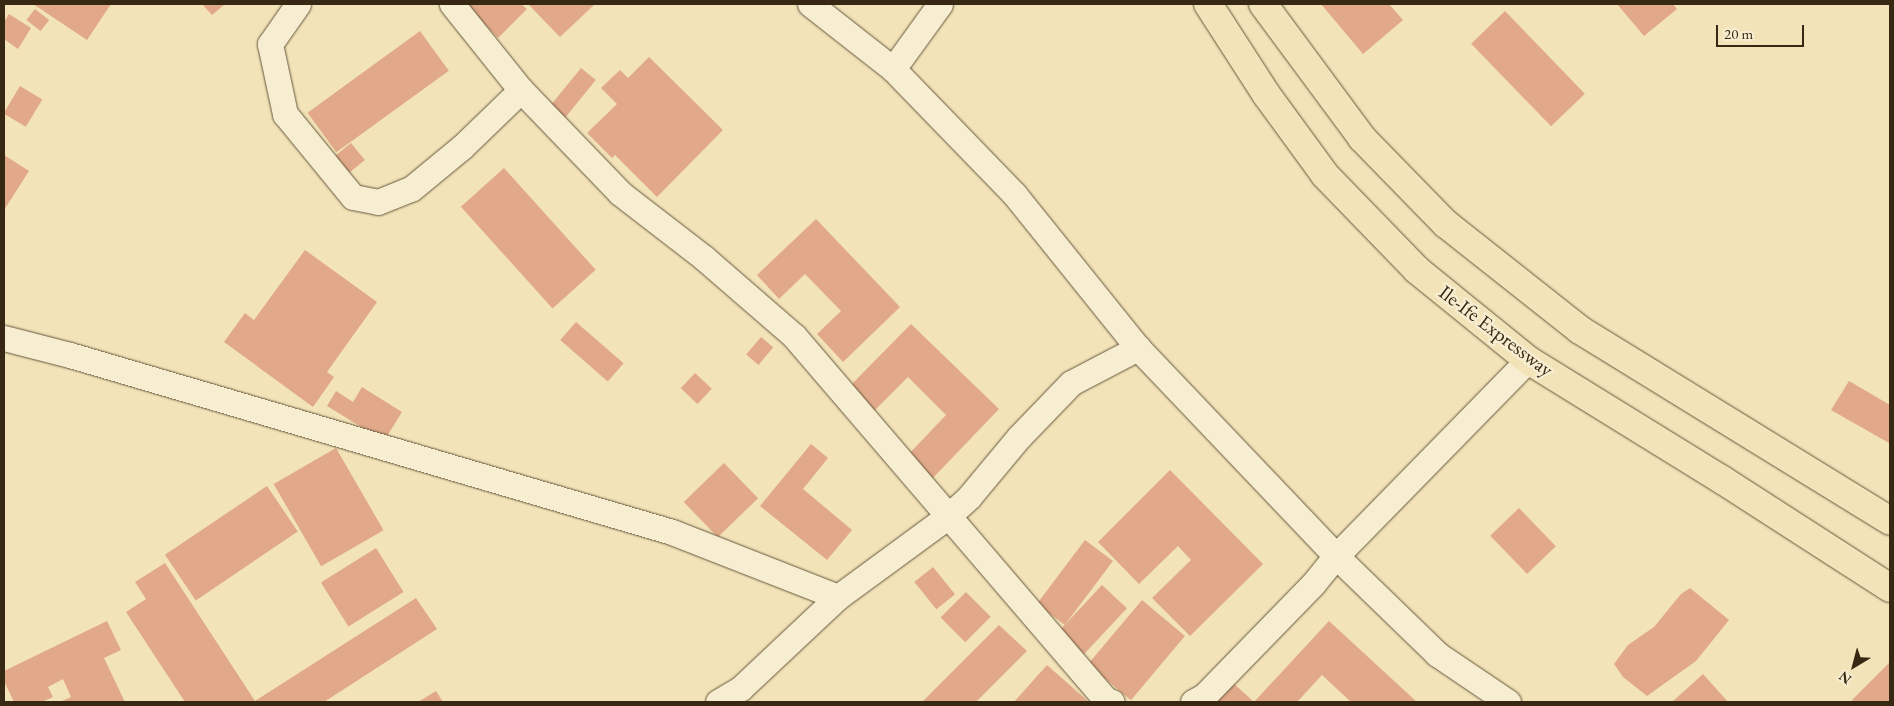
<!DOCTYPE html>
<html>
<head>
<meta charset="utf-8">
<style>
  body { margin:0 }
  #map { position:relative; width:1894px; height:706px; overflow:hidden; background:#f2e3b8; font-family:"EB Garamond",serif }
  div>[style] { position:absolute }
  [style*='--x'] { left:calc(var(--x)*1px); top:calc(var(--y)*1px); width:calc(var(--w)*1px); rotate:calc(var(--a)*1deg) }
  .building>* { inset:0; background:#e1a989; transform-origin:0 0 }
  .roads { filter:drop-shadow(0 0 1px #66573d) drop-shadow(0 0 1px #66573d) }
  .minor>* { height:25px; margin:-12.5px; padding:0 12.5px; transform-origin:12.5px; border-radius:12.5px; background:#f7edd1 }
  .primary>* { height:28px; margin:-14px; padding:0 14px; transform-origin:14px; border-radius:14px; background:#f2e3b8 }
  span { translate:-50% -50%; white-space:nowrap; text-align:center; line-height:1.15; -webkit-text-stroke:5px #f7edd1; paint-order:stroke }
  .street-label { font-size:20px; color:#372814 }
  .frame { position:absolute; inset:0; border:5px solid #372814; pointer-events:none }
  .north { position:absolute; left:1829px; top:641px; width:50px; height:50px; -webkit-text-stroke:4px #f7edd1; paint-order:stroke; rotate:217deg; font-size:14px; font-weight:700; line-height:20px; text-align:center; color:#372814 }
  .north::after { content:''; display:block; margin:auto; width:18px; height:22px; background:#372814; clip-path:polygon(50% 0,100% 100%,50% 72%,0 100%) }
  .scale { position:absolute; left:1716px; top:25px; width:88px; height:22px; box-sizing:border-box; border:2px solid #372814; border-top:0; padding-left:6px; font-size:15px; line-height:18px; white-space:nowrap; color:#372814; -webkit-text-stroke:4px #f7edd1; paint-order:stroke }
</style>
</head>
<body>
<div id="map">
  <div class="building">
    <i style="clip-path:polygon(33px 4px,111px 4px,87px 40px)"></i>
    <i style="clip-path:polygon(202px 4px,225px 4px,212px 15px)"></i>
    <i style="clip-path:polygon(465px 4px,521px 4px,527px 9px,498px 38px)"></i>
    <i style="clip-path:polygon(528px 4px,595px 4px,560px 37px)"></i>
    <i style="clip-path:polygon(1321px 4px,1389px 4px,1403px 20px,1363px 54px)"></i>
    <i style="clip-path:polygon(1617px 4px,1673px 4px,1677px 9px,1644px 36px)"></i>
    <i style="left:35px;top:9px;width:18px;height:14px;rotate:38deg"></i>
    <i style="left:1505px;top:11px;width:115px;height:47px;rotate:46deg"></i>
    <i style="clip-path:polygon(9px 14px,31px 28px,18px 49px,4px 39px,4px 22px)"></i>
    <i style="left:420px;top:31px;width:49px;height:139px;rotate:54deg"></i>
    <i style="clip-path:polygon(649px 57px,723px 130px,657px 197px,615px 155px,612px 158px,587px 133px,617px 104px,601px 88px,620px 70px,628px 78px)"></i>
    <i style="left:581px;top:68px;width:19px;height:50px;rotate:39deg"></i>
    <i style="left:20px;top:86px;width:26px;height:32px;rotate:31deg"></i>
    <i style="left:351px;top:143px;width:22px;height:21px;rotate:51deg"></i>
    <i style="clip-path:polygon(4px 155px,29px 171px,4px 210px)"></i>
    <i style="left:504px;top:168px;width:137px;height:58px;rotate:48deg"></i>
    <i style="clip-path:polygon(816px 219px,900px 307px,843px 362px,817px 334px,841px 311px,805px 274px,779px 299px,757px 275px)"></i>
    <i style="clip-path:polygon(305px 250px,377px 302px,327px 372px,334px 377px,313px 407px,224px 342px,245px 313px,254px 320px)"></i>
    <i style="left:576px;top:322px;width:63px;height:24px;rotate:41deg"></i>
    <i style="clip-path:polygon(911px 324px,999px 409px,930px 481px,906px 457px,946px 415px,908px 377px,871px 414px,846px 390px)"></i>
    <i style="left:761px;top:337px;width:16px;height:23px;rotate:40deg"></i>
    <i style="left:695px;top:373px;width:23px;height:21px;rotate:43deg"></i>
    <i style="clip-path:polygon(1849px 381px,1890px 405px,1889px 443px,1831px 410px)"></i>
    <i style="clip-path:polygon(362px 387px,402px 412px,384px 441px,327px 406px,336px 391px,353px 402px)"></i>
    <i style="clip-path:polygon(811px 444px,828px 458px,803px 489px,852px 530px,827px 560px,760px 506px)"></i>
    <i style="left:336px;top:448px;width:95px;height:72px;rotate:60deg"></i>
    <i style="left:724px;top:463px;width:49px;height:56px;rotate:46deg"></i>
    <i style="clip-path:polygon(1170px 470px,1263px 564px,1190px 636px,1152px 598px,1191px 560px,1178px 546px,1139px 584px,1098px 542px)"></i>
    <i style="left:267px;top:486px;width:55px;height:123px;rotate:56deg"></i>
    <i style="left:1519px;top:508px;width:53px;height:40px;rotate:46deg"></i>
    <i style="left:1085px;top:540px;width:35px;height:80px;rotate:37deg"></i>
    <i style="left:376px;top:548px;width:52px;height:65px;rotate:58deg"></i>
    <i style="clip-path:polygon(165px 563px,255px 701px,416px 598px,437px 629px,324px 702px,185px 702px,126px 612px,146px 599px,135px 582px)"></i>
    <i style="left:933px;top:567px;width:35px;height:24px;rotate:51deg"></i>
    <i style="left:1102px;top:585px;width:34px;height:65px;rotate:43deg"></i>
    <i style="clip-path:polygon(1690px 588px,1729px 620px,1696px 661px,1647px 696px,1623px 677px,1614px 664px,1628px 645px,1654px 627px,1681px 594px)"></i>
    <i style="left:966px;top:592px;width:35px;height:36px;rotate:45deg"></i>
    <i style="left:1142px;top:600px;width:56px;height:84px;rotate:40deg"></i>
    <i style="clip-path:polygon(107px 621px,121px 650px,104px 658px,125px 702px,60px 702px,71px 697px,63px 679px,48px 687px,53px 697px,42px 702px,14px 702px,4px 681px,4px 671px)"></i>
    <i style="clip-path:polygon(1329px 621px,1417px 702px,1351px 702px,1322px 675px,1297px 702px,1214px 702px,1232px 682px,1254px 702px)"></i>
    <i style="clip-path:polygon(999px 625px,1027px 651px,976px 702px,922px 702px)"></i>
    <i style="clip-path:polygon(1890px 662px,1890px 702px,1854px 702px,1852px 700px)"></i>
    <i style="clip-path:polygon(1047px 665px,1089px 702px,1014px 702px)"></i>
    <i style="clip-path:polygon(1703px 674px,1728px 702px,1672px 702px)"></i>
    <i style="clip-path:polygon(436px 691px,443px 702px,418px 702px)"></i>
  </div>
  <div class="roads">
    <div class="minor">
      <i style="--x:298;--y:4;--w:49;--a:125"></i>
      <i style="--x:270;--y:44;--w:72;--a:77.9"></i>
      <i style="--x:285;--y:114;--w:107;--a:50.7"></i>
      <i style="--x:353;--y:197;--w:25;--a:11"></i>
      <i style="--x:378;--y:202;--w:35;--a:-22"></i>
      <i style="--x:411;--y:189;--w:66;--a:-39.5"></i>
      <i style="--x:462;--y:147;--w:82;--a:-44"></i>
      <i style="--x:452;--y:4;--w:110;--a:51.3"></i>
      <i style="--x:521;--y:90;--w:143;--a:46.1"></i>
      <i style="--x:620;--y:193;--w:106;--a:37.7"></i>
      <i style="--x:704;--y:258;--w:119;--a:40.9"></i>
      <i style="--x:794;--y:336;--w:479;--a:49.4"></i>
      <i style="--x:1106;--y:700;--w:6;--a:18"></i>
      <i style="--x:810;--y:4;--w:105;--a:38.1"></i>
      <i style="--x:893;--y:69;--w:175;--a:45.9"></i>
      <i style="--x:1015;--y:195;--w:196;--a:51.2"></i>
      <i style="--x:1138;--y:348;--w:287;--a:46.4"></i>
      <i style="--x:1336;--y:556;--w:141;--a:44.1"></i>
      <i style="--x:1437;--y:654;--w:86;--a:34.1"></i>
      <i style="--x:893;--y:69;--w:80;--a:-54.1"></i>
      <i style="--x:4;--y:338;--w:68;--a:14.4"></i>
      <i style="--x:70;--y:355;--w:627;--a:16.38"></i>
      <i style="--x:672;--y:532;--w:178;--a:21.4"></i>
      <i style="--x:838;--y:597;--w:135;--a:-36.3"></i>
      <i style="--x:947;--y:517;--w:30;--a:-42"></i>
      <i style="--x:969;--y:497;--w:78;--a:-50.2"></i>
      <i style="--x:1019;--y:437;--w:75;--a:-46.1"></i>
      <i style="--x:1071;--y:383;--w:76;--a:-27.6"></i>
      <i style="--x:718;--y:702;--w:27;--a:-31"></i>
      <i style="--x:741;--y:688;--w:133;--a:-43.2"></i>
      <i style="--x:1193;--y:702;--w:13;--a:-29"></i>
      <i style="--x:1204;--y:696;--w:156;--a:-45.8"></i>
      <i style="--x:1313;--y:584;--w:36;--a:-51"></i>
      <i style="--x:1336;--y:556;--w:274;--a:-45.6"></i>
    </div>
    <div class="primary">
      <i style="--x:1208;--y:4;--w:107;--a:57.2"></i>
      <i style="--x:1266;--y:94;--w:100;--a:53.9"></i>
      <i style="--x:1325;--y:175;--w:132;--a:45.9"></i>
      <i style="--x:1417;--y:270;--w:143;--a:39"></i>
      <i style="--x:1528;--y:360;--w:227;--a:31.7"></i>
      <i style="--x:1721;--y:479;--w:201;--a:32.8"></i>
      <i style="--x:1263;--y:4;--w:167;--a:53.5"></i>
      <i style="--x:1362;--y:138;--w:120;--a:45.7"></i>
      <i style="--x:1446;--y:224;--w:171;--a:38.3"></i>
      <i style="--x:1580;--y:330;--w:364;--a:31.6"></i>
    </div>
  </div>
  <div class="street-label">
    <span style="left:1496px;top:331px;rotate:37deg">Ile-Ife Expressway</span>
  </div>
  <div class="frame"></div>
  <div class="north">N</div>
  <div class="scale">20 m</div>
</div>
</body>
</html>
